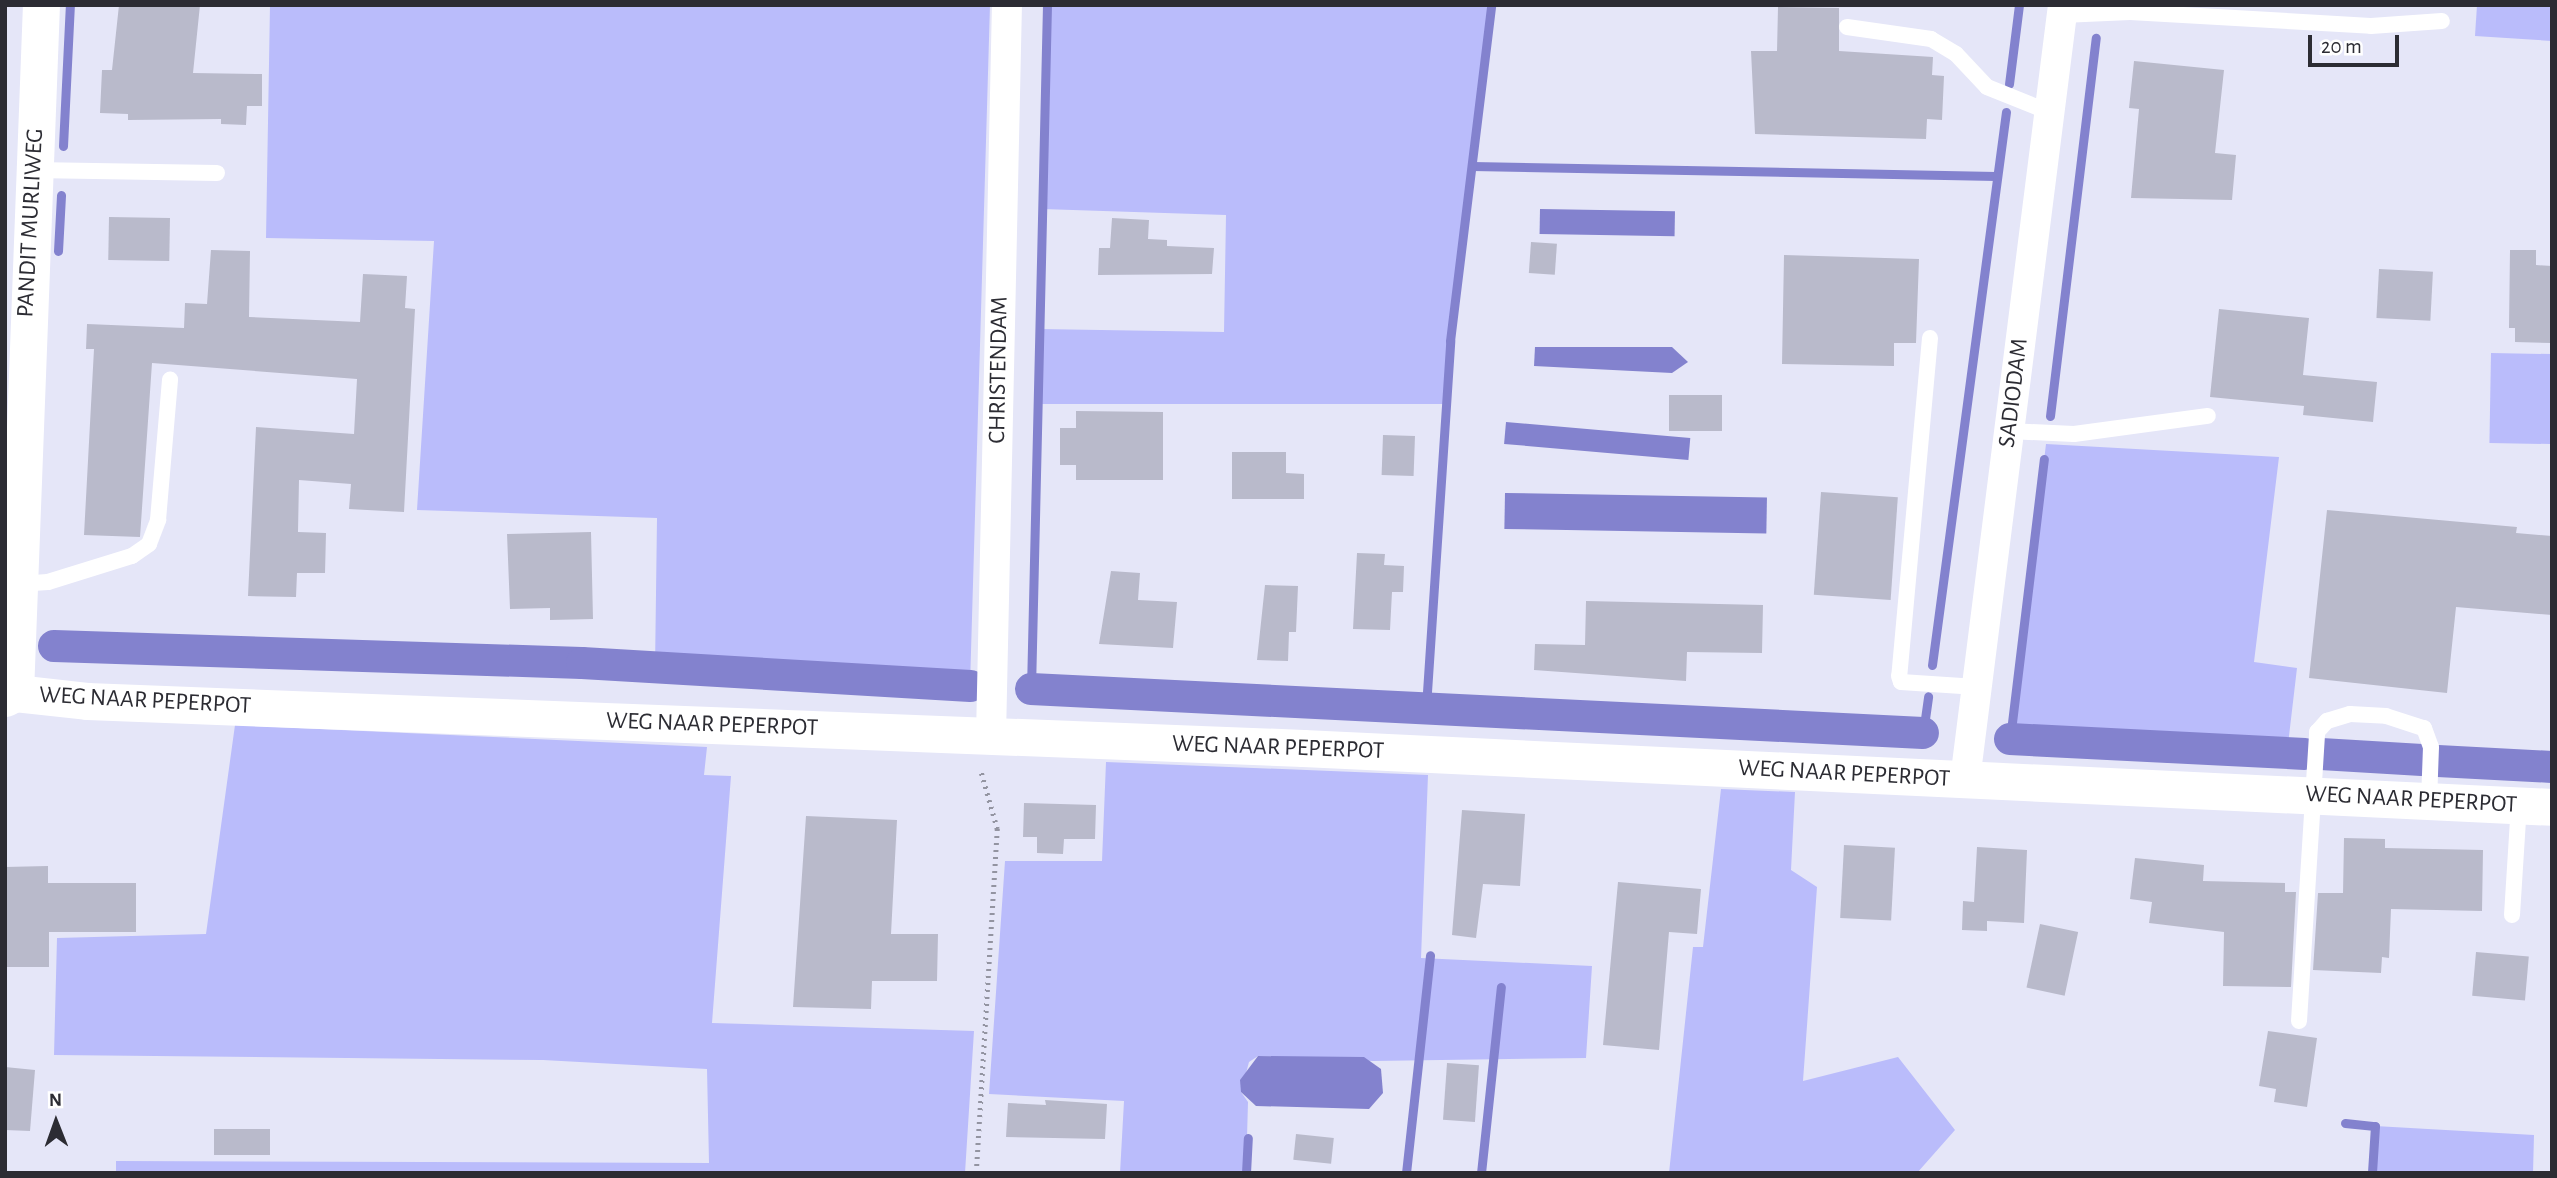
<!DOCTYPE html>
<html>
<head>
<meta charset="utf-8">
<style>
  body { margin:0 }
  #map { position:relative; width:2557px; height:1178px; overflow:hidden; background:#e5e6f8; font-family:"Alegreya Sans",sans-serif }
  div>[style] { position:absolute }
  [style*='--x'] { left:calc(var(--x)*1px); top:calc(var(--y)*1px); width:calc(var(--w)*1px); rotate:calc(var(--a)*1deg) }
  .green>* { inset:0; background:#babcfb; transform-origin:0 0 }
  .water>* { inset:0; background:#8382ce; transform-origin:0 0 }
  .stream>* { height:9px; margin:-4.5px; padding:0 4.5px; transform-origin:4.5px; border-radius:4.5px; background:#8382ce }
  .canal>* { height:32px; margin:-16px; padding:0 16px; transform-origin:16px; border-radius:16px; background:#8382ce }
  .building>* { inset:0; background:#b9bacb; transform-origin:0 0 }
  .path>* { height:4.5px; margin-top:-2.25px; transform-origin:0; background:repeating-linear-gradient(90deg,#9394a1 0 2px,transparent 0 7px) }
  .service>* { height:16px; margin:-8px; padding:0 8px; transform-origin:8px; border-radius:8px; background:#fff }
  .minor>* { height:30px; margin:-15px; padding:0 15px; transform-origin:15px; border-radius:15px; background:#fff }
  .tertiary>* { height:37px; margin:-18.5px; padding:0 18.5px; transform-origin:18.5px; border-radius:18.5px; background:#fff }
  span { translate:-50% -50%; white-space:nowrap; text-align:center; line-height:1.15; -webkit-text-stroke:6px #fff; paint-order:stroke }
  .street-label { font-size:24px; color:#2c2c33 }
  .frame { position:absolute; inset:0; border:7px solid #2c2c33; pointer-events:none }
  .north { position:absolute; left:21px; top:1087px; width:70px; height:70px; -webkit-text-stroke:5px #fff; paint-order:stroke; rotate:359deg; font-size:19px; font-weight:700; line-height:28px; text-align:center; color:#2c2c33 }
  .north::after { content:''; display:block; margin:auto; width:24px; height:32px; background:#2c2c33; clip-path:polygon(50% 0,100% 100%,50% 72%,0 100%) }
  .scale { position:absolute; left:2308px; top:35px; width:91px; height:32px; box-sizing:border-box; border:4px solid #2c2c33; border-top:0; padding-left:9px; font-size:21px; line-height:24px; white-space:nowrap; color:#2c2c33; -webkit-text-stroke:5px #fff; paint-order:stroke }
</style>
</head>
<body>
<div id="map">
  <div class="green">
    <i style="clip-path:polygon(270px 5px,990px 5px,970px 686px,655px 668px,657px 518px,417px 510px,434px 241px,266px 238px)"></i>
    <i style="clip-path:polygon(1047px 5px,1491px 5px,1446px 404px,1037px 404px,1039px 329px,1224px 332px,1226px 215px,1042px 209px)"></i>
    <i style="clip-path:polygon(2477px 5px,2552px 5px,2552px 41px,2475px 36px)"></i>
    <i style="left:2491px;top:353px;width:61px;height:90px;rotate:1deg"></i>
    <i style="clip-path:polygon(2046px 444px,2279px 457px,2254px 662px,2297px 668px,2287px 753px,2011px 733px)"></i>
    <i style="clip-path:polygon(235px 725px,707px 747px,704px 775px,731px 776px,712px 1023px,974px 1031px,965px 1173px,116px 1173px,116px 1161px,709px 1163px,707px 1069px,543px 1060px,54px 1055px,57px 938px,206px 934px)"></i>
    <i style="clip-path:polygon(1106px 762px,1428px 775px,1421px 958px,1592px 966px,1586px 1058px,1373px 1061px,1258px 1056px,1249px 1062px,1241px 1092px,1248px 1102px,1246px 1173px,1120px 1173px,1124px 1101px,989px 1094px,1005px 861px,1102px 861px)"></i>
    <i style="clip-path:polygon(1721px 789px,1795px 792px,1791px 870px,1817px 887px,1803px 1081px,1898px 1057px,1955px 1130px,1917px 1173px,1669px 1173px,1693px 947px,1703px 947px)"></i>
    <i style="clip-path:polygon(2375px 1126px,2534px 1135px,2533px 1173px,2372px 1173px)"></i>
  </div>
  <div class="water">
    <i style="left:1540px;top:209px;width:135px;height:25px;rotate:1deg"></i>
    <i style="clip-path:polygon(1535px 347px,1672px 347px,1688px 362px,1672px 373px,1534px 366px)"></i>
    <i style="left:1506px;top:422px;width:185px;height:22px;rotate:5deg"></i>
    <i style="left:1505px;top:493px;width:262px;height:36px;rotate:1deg"></i>
    <i style="clip-path:polygon(1258px 1056px,1364px 1057px,1381px 1069px,1383px 1093px,1369px 1109px,1256px 1106px,1241px 1092px,1240px 1080px)"></i>
  </div>
  <div class="stream">
    <i style="--x:2009;--y:84;--w:80;--a:-82.8"></i>
    <i style="--x:63;--y:146;--w:141;--a:-87.2"></i>
    <i style="--x:1472;--y:166;--w:524;--a:1.09"></i>
    <i style="--x:58;--y:251;--w:56;--a:-86.9"></i>
    <i style="--x:2050;--y:416;--w:381;--a:-83.1"></i>
    <i style="--x:1932;--y:665;--w:558;--a:-82.38"></i>
    <i style="--x:1031;--y:689;--w:684;--a:-88.66"></i>
    <i style="--x:1426;--y:707;--w:367;--a:-86.2"></i>
    <i style="--x:1450;--y:341;--w:338;--a:-83"></i>
    <i style="--x:1923;--y:733;--w:37;--a:-82"></i>
    <i style="--x:2010;--y:739;--w:282;--a:-83.1"></i>
    <i style="--x:2345;--y:1123;--w:30;--a:6"></i>
    <i style="--x:2375;--y:1126;--w:47;--a:93.7"></i>
    <i style="--x:1246;--y:1173;--w:35;--a:-87"></i>
    <i style="--x:1406;--y:1173;--w:219;--a:-83.7"></i>
    <i style="--x:1481;--y:1173;--w:187;--a:-83.9"></i>
  </div>
  <div class="canal">
    <i style="--x:54;--y:646;--w:528;--a:1.84"></i>
    <i style="--x:582;--y:663;--w:389;--a:3.4"></i>
    <i style="--x:1031;--y:689;--w:893;--a:2.82"></i>
    <i style="--x:2010;--y:739;--w:295;--a:2.9"></i>
    <i style="--x:2321;--y:754;--w:101;--a:3.4"></i>
    <i style="--x:2438;--y:761;--w:114;--a:3"></i>
  </div>
  <div class="building">
    <i style="clip-path:polygon(119px 5px,200px 5px,193px 73px,262px 74px,262px 106px,247px 106px,246px 125px,221px 124px,221px 119px,128px 120px,128px 114px,100px 113px,102px 70px,112px 70px)"></i>
    <i style="clip-path:polygon(1778px 7px,1839px 8px,1839px 51px,1933px 57px,1932px 75px,1944px 76px,1942px 120px,1927px 119px,1926px 139px,1755px 134px,1751px 51px,1777px 51px)"></i>
    <i style="clip-path:polygon(2134px 61px,2224px 70px,2215px 153px,2236px 155px,2232px 200px,2131px 198px,2139px 109px,2129px 108px)"></i>
    <i style="left:109px;top:217px;width:61px;height:43px;rotate:1deg"></i>
    <i style="clip-path:polygon(1112px 218px,1149px 220px,1148px 239px,1167px 240px,1167px 246px,1214px 248px,1212px 274px,1098px 275px,1099px 248px,1110px 248px)"></i>
    <i style="left:1531px;top:242px;width:26px;height:31px;rotate:4deg"></i>
    <i style="clip-path:polygon(211px 250px,250px 251px,249px 317px,360px 322px,363px 274px,407px 276px,405px 308px,415px 309px,404px 512px,349px 509px,351px 484px,299px 480px,298px 532px,326px 533px,325px 573px,297px 573px,296px 597px,248px 596px,256px 427px,354px 434px,357px 379px,152px 363px,140px 537px,84px 535px,94px 349px,86px 349px,87px 324px,184px 328px,185px 303px,207px 304px)"></i>
    <i style="clip-path:polygon(2510px 250px,2536px 250px,2536px 265px,2552px 266px,2551px 343px,2515px 342px,2515px 328px,2509px 328px)"></i>
    <i style="clip-path:polygon(1784px 255px,1919px 259px,1916px 343px,1894px 343px,1894px 366px,1782px 364px)"></i>
    <i style="left:2379px;top:269px;width:54px;height:49px;rotate:3deg"></i>
    <i style="clip-path:polygon(2219px 309px,2309px 318px,2303px 375px,2377px 382px,2373px 422px,2303px 415px,2304px 406px,2210px 397px)"></i>
    <i style="left:1669px;top:395px;width:53px;height:36px"></i>
    <i style="clip-path:polygon(1076px 411px,1163px 412px,1163px 480px,1076px 480px,1076px 465px,1060px 465px,1060px 428px,1076px 428px)"></i>
    <i style="left:1383px;top:435px;width:32px;height:40px;rotate:2deg"></i>
    <i style="clip-path:polygon(1232px 452px,1286px 452px,1286px 473px,1304px 474px,1304px 499px,1232px 499px)"></i>
    <i style="left:1821px;top:492px;width:77px;height:103px;rotate:4deg"></i>
    <i style="clip-path:polygon(2327px 510px,2517px 527px,2516px 533px,2552px 536px,2552px 615px,2456px 607px,2447px 693px,2309px 678px)"></i>
    <i style="clip-path:polygon(591px 532px,593px 619px,550px 620px,550px 608px,510px 609px,507px 534px)"></i>
    <i style="clip-path:polygon(1357px 553px,1385px 554px,1384px 565px,1404px 566px,1403px 592px,1392px 592px,1390px 630px,1353px 629px)"></i>
    <i style="clip-path:polygon(1111px 571px,1140px 573px,1138px 600px,1177px 602px,1173px 648px,1099px 644px)"></i>
    <i style="clip-path:polygon(1265px 585px,1298px 586px,1296px 632px,1289px 632px,1288px 661px,1257px 660px)"></i>
    <i style="clip-path:polygon(1586px 601px,1763px 605px,1762px 653px,1687px 652px,1686px 681px,1534px 670px,1535px 644px,1585px 645px)"></i>
    <i style="clip-path:polygon(1024px 803px,1096px 805px,1095px 839px,1064px 839px,1063px 854px,1037px 853px,1037px 837px,1023px 837px)"></i>
    <i style="clip-path:polygon(1462px 810px,1525px 814px,1520px 886px,1483px 884px,1476px 938px,1452px 935px)"></i>
    <i style="clip-path:polygon(806px 816px,897px 820px,891px 934px,938px 934px,937px 981px,872px 981px,871px 1009px,793px 1007px)"></i>
    <i style="clip-path:polygon(2344px 838px,2385px 839px,2385px 848px,2483px 850px,2482px 911px,2391px 909px,2389px 958px,2382px 957px,2381px 973px,2313px 970px,2318px 893px,2343px 893px)"></i>
    <i style="left:1844px;top:845px;width:51px;height:73px;rotate:3deg"></i>
    <i style="clip-path:polygon(1977px 847px,2027px 850px,2024px 923px,1987px 921px,1987px 931px,1962px 930px,1963px 901px,1974px 902px)"></i>
    <i style="clip-path:polygon(2135px 858px,2204px 865px,2203px 881px,2285px 883px,2285px 892px,2296px 892px,2291px 987px,2223px 986px,2224px 932px,2149px 923px,2152px 902px,2130px 899px)"></i>
    <i style="clip-path:polygon(48px 866px,48px 883px,136px 883px,136px 932px,49px 932px,49px 967px,5px 967px,5px 867px)"></i>
    <i style="clip-path:polygon(1618px 882px,1701px 889px,1697px 934px,1669px 932px,1659px 1050px,1603px 1045px)"></i>
    <i style="left:2040px;top:924px;width:39px;height:65px;rotate:12deg"></i>
    <i style="left:2476px;top:952px;width:53px;height:44px;rotate:5deg"></i>
    <i style="clip-path:polygon(2268px 1031px,2317px 1038px,2307px 1107px,2274px 1102px,2276px 1089px,2259px 1086px)"></i>
    <i style="left:1447px;top:1063px;width:32px;height:57px;rotate:4deg"></i>
    <i style="clip-path:polygon(5px 1067px,35px 1070px,30px 1131px,5px 1130px)"></i>
    <i style="clip-path:polygon(1045px 1100px,1107px 1104px,1105px 1139px,1006px 1137px,1008px 1103px,1046px 1105px)"></i>
    <i style="left:270px;top:1129px;width:26px;height:56px;rotate:90deg"></i>
    <i style="left:1296px;top:1134px;width:38px;height:26px;rotate:6deg"></i>
  </div>
  <div class="path">
    <i style="--x:976;--y:1173;--w:345;--a:-86.5"></i>
    <i style="--x:997;--y:829;--w:62;--a:-105.8"></i>
  </div>
  <div class="service">
    <i style="--x:2062;--y:15;--w:68;--a:-2.5"></i>
    <i style="--x:2130;--y:12;--w:241;--a:3.3"></i>
    <i style="--x:2371;--y:26;--w:71;--a:-4"></i>
    <i style="--x:1847;--y:27;--w:85;--a:8.1"></i>
    <i style="--x:1931;--y:39;--w:29;--a:31"></i>
    <i style="--x:1956;--y:54;--w:45;--a:46.8"></i>
    <i style="--x:1987;--y:87;--w:67;--a:22"></i>
    <i style="--x:33;--y:170;--w:184;--a:0.9"></i>
    <i style="--x:1930;--y:338;--w:339;--a:95.2"></i>
    <i style="--x:1899;--y:676;--w:6;--a:72"></i>
    <i style="--x:1901;--y:682;--w:76;--a:3.8"></i>
    <i style="--x:2009;--y:431;--w:65;--a:2.6"></i>
    <i style="--x:2074;--y:434;--w:135;--a:-7.7"></i>
    <i style="--x:18;--y:584;--w:30;--a:-4"></i>
    <i style="--x:48;--y:582;--w:88;--a:-17.2"></i>
    <i style="--x:132;--y:556;--w:21;--a:-35"></i>
    <i style="--x:149;--y:544;--w:26;--a:-69"></i>
    <i style="--x:158;--y:520;--w:141;--a:-85.1"></i>
    <i style="--x:2512;--y:915;--w:110;--a:-86.4"></i>
    <i style="--x:2299;--y:1021;--w:290;--a:-86.4"></i>
    <i style="--x:2317;--y:732;--w:15;--a:-48"></i>
    <i style="--x:2327;--y:721;--w:24;--a:-17"></i>
    <i style="--x:2350;--y:714;--w:36;--a:3"></i>
    <i style="--x:2386;--y:716;--w:40;--a:18"></i>
    <i style="--x:2424;--y:728;--w:20;--a:70"></i>
    <i style="--x:2431;--y:747;--w:54;--a:92.1"></i>
  </div>
  <div class="minor">
    <i style="--x:991;--y:736;--w:731;--a:-88.75"></i>
    <i style="--x:1965;--y:780;--w:781;--a:-82.79"></i>
  </div>
  <div class="tertiary">
    <i style="--x:15;--y:693;--w:688;--a:-87.84"></i>
    <i style="--x:5;--y:698;--w:11;--a:-27"></i>
    <i style="--x:15;--y:693;--w:72;--a:6.3"></i>
    <i style="--x:87;--y:701;--w:1217;--a:2.21"></i>
    <i style="--x:1303;--y:748;--w:1250;--a:2.7"></i>
  </div>
  <div class="street-label">
    <span style="left:31px;top:223px;rotate:-87deg">PANDIT MURLIWEG</span>
    <span style="left:999px;top:370px;rotate:-89deg">CHRISTENDAM</span>
    <span style="left:2014px;top:393px;rotate:-83deg">SADIODAM</span>
    <span style="left:145px;top:701px;rotate:3deg">WEG NAAR PEPERPOT</span>
    <span style="left:712px;top:725px;rotate:2deg">WEG NAAR PEPERPOT</span>
    <span style="left:1278px;top:748px;rotate:2deg">WEG NAAR PEPERPOT</span>
    <span style="left:1844px;top:774px;rotate:3deg">WEG NAAR PEPERPOT</span>
    <span style="left:2411px;top:800px;rotate:3deg">WEG NAAR PEPERPOT</span>
  </div>
  <div class="frame"></div>
  <div class="north">N</div>
  <div class="scale">20 m</div>
</div>
</body>
</html>
